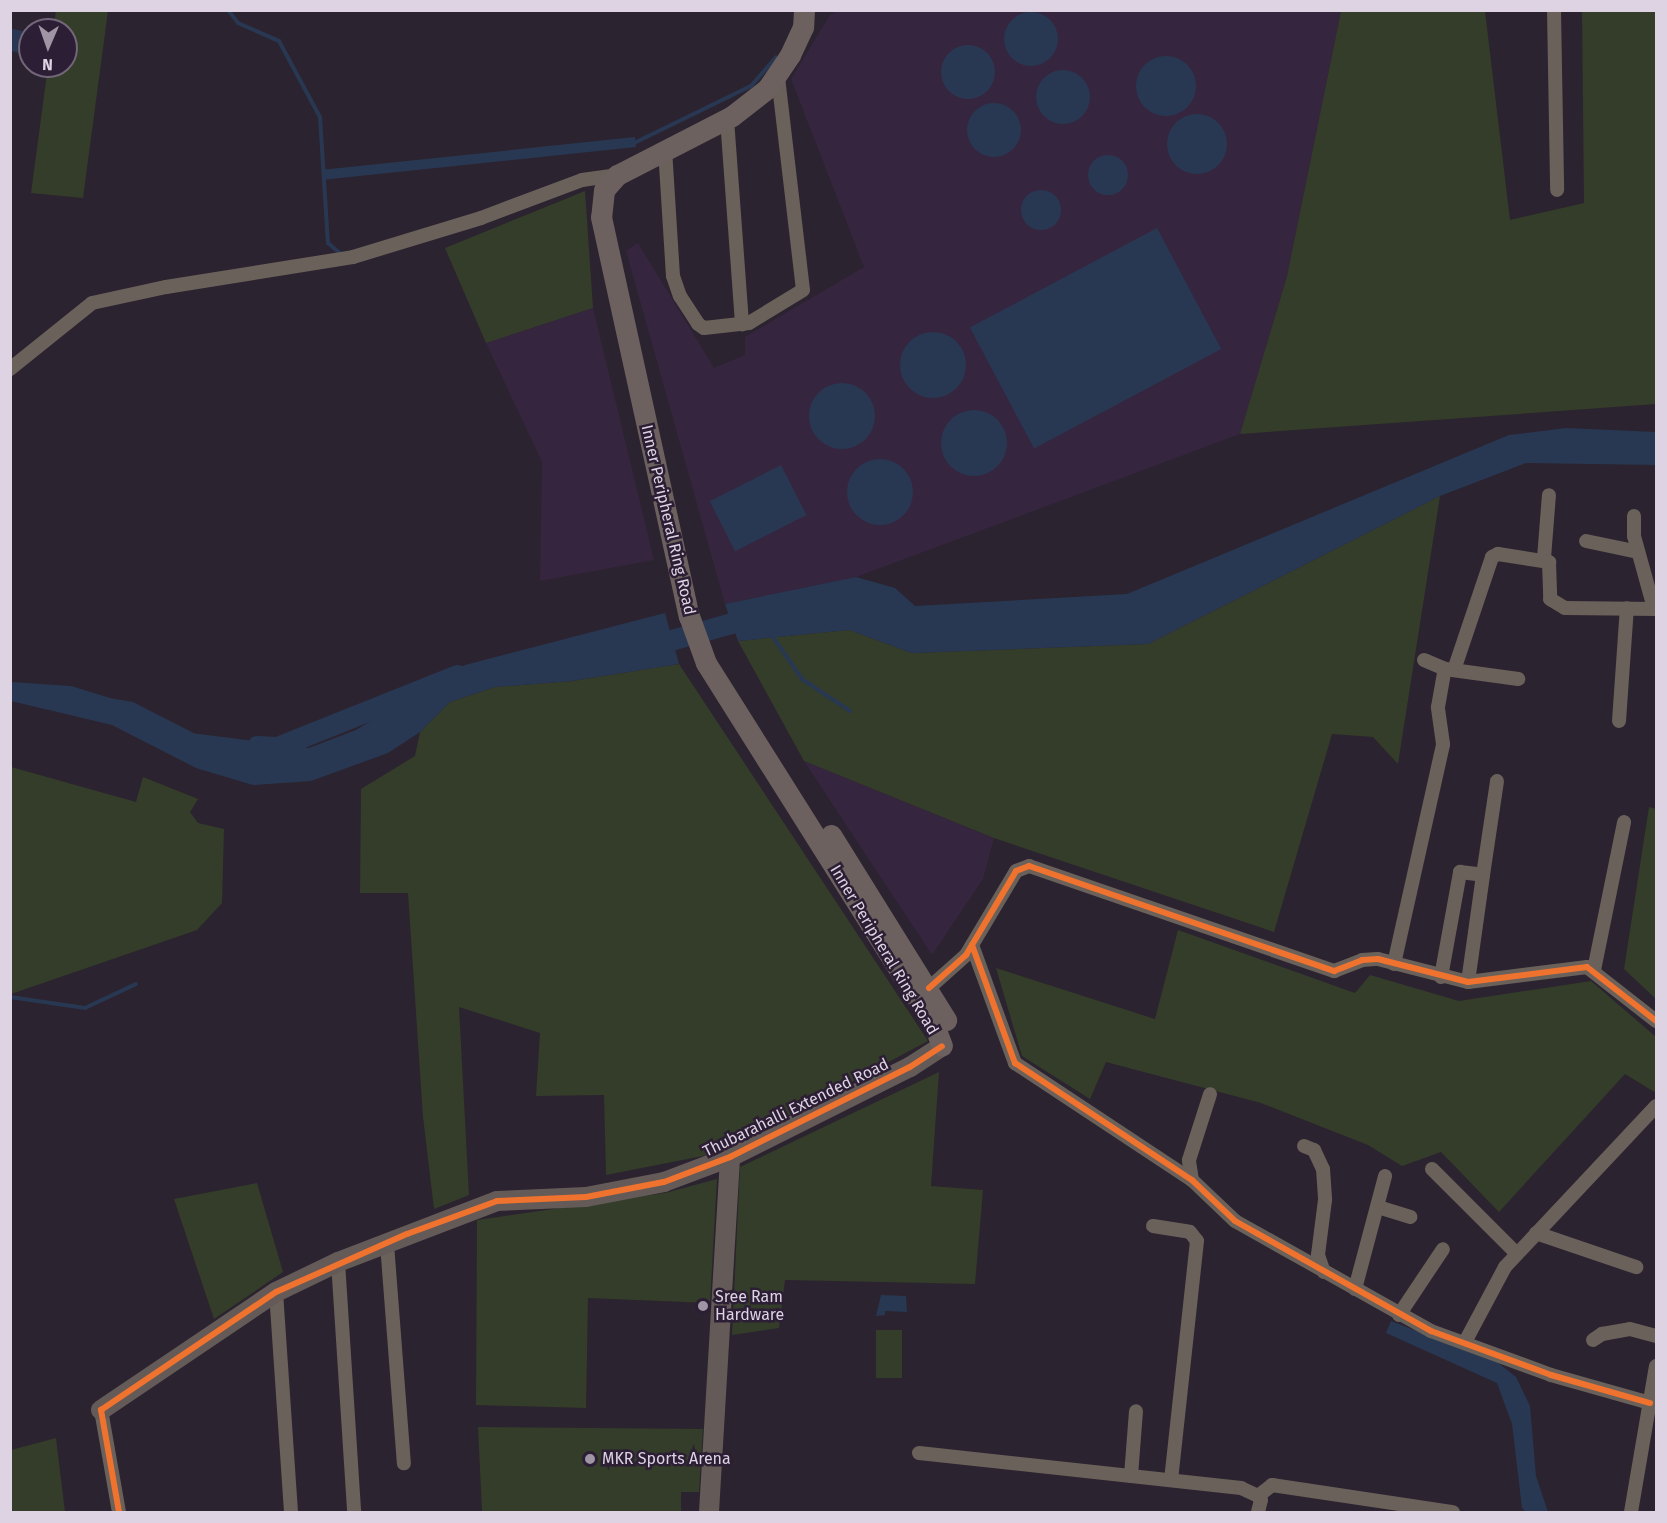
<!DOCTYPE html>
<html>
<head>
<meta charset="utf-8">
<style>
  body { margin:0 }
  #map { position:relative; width:1667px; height:1523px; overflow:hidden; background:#2b232f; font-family:"Fira Sans",sans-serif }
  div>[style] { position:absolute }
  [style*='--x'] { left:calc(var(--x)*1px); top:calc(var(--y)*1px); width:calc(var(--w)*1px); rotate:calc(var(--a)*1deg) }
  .built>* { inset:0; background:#36253f }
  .green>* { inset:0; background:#343d29; transform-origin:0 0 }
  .water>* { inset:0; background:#293852; transform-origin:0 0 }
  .round { border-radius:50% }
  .stream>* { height:4px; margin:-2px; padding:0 2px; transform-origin:2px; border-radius:2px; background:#293852 }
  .river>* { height:21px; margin:-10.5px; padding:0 10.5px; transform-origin:10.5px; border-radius:10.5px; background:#293852 }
  .street>* { height:14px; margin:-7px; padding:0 7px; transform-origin:7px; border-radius:7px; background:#6a615b }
  .secondary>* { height:20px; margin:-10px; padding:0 10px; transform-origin:10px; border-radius:10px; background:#645a57 }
  .primary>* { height:21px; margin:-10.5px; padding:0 10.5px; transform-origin:10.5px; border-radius:10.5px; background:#6c615e }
  .cycleway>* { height:6px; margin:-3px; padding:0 3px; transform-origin:3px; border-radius:3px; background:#ef722f }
  .dots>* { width:16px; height:16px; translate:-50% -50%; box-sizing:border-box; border:3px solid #2c1e34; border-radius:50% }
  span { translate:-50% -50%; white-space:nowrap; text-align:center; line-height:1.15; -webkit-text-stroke:5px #2c1e34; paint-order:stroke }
  .street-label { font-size:16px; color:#ddd3e3 }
  .poi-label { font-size:16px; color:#ddd3e3 }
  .left { translate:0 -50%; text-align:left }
  .frame { position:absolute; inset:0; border:12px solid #ddd3e3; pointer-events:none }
  .north { position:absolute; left:18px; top:18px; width:60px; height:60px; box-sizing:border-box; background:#2c1e34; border:2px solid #73667a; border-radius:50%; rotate:182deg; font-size:16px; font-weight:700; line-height:24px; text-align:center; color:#ddd3e3 }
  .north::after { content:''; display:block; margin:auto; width:21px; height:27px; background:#9f95a4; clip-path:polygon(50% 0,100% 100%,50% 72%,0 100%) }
</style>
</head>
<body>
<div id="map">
  <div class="built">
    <i style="clip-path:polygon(838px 11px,1341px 11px,1287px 276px,1240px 434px,856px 577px,725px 604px,626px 251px,638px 243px,714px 368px,745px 355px,745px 337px,864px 267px,791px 79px,830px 15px)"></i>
    <i style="clip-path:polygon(593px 308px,654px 560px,540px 581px,542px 462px,486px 343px)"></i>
    <i style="clip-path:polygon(804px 761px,994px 838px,983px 879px,932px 955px)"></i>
  </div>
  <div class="green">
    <i style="clip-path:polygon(56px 11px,108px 11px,83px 198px,31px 193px,48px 66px,66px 66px,66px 30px,53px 30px)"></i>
    <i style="clip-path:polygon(1341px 11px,1485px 11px,1510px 220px,1584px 203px,1582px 11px,1656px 11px,1656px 404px,1240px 434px,1287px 276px)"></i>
    <i style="clip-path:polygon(585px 191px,593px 308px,486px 343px,445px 248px)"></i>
    <i style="clip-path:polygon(1440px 496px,1398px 764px,1373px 737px,1332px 734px,1274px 932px,994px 838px,804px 761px,738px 641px,849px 630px,912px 653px,1148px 644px)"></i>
    <i style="clip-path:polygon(679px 664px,928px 1041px,718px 1153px,606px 1175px,604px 1095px,536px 1096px,540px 1033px,459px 1007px,469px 1195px,434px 1209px,423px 1117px,408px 893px,360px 893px,361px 789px,415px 756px,420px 732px,450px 702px,495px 687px,572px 681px)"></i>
    <i style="clip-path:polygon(11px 767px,136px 802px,143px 777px,198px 799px,190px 812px,198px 823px,224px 829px,222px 903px,197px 930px,11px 994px)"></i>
    <i style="clip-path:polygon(1649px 807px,1656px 809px,1656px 999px,1624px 969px)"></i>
    <i style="clip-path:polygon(1178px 930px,1355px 993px,1370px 975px,1459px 1001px,1591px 981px,1656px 1037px,1656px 1093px,1625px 1074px,1499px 1212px,1441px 1152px,1402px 1166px,1368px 1145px,1261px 1103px,1106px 1062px,1090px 1099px,1022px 1056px,996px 968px,1155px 1019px)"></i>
    <i style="clip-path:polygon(939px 1072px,931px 1186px,983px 1190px,975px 1284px,785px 1280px,779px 1328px,732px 1335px,740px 1167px)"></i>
    <i style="clip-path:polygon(717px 1179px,710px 1303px,588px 1298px,586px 1408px,476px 1405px,477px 1220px,665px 1193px)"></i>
    <i style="clip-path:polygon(257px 1183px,283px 1272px,214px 1319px,174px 1199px)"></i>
    <i style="left:876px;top:1330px;width:26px;height:48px"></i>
    <i style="clip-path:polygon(478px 1427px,703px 1429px,699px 1492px,681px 1492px,681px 1512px,482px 1512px)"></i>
    <i style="clip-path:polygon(56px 1438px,65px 1512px,11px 1512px,11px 1450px)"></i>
  </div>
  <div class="water">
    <i class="round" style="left:1004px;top:12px;width:54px;height:54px"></i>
    <i style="clip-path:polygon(12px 29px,23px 31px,20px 53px,11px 51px)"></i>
    <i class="round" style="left:941px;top:45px;width:54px;height:54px"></i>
    <i class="round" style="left:1136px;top:56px;width:60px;height:60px"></i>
    <i class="round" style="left:1036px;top:70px;width:54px;height:54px"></i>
    <i class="round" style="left:967px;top:103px;width:54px;height:54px"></i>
    <i class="round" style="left:1167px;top:114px;width:60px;height:60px"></i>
    <i style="left:635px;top:137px;width:10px;height:314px;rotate:84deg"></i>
    <i class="round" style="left:1088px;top:155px;width:40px;height:40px"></i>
    <i class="round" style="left:1021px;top:190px;width:40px;height:40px"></i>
    <i style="left:1157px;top:228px;width:137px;height:212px;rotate:62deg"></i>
    <i class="round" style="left:900px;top:332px;width:66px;height:66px"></i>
    <i class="round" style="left:809px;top:383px;width:66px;height:66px"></i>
    <i class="round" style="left:941px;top:410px;width:66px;height:66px"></i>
    <i style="clip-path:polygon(1566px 428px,1656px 432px,1656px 465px,1526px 463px,1440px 496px,1148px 644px,912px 653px,849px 630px,738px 641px,725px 604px,856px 577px,895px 588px,915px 606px,1127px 594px,1509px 435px)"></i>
    <i class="round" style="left:847px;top:459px;width:66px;height:66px"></i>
    <i style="left:781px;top:465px;width:56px;height:80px;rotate:63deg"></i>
    <i style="clip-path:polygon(665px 613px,679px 664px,572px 681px,495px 687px,450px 702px,420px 732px,388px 753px,311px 781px,253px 785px,196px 768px,112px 725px,11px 701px,11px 682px,71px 686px,110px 698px,152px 728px,309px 748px,356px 730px,465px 665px)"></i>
    <i style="clip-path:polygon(881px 1295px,906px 1296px,907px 1312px,885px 1311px,885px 1315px,876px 1316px)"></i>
    <i style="clip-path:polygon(1391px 1321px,1497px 1362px,1516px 1377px,1530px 1406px,1536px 1476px,1548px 1512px,1526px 1512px,1522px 1508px,1512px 1424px,1497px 1383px,1386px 1333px)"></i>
  </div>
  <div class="stream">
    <i style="--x:228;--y:10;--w:16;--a:52"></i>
    <i style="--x:238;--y:23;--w:45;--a:23.7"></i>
    <i style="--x:279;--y:41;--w:86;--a:61.7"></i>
    <i style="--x:320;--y:117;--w:126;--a:86.4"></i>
    <i style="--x:328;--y:243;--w:17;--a:40"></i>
    <i style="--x:630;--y:145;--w:135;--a:-26"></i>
    <i style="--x:751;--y:86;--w:38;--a:-49"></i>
    <i style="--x:771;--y:634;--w:55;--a:55.4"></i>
    <i style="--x:802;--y:679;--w:58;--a:33.7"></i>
    <i style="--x:10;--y:997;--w:76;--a:8.3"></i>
    <i style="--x:85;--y:1008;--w:56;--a:-25.2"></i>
  </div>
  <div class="river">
    <i style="--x:645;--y:643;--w:26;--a:-7"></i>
    <i style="--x:671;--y:640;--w:92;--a:-15.7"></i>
    <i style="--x:103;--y:707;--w:27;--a:10"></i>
    <i style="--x:130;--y:712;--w:64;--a:27"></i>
    <i style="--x:257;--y:746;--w:20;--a:3"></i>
    <i style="--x:277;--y:747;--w:194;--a:-21.8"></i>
  </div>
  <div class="street">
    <i style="--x:1554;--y:10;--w:180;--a:89"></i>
    <i style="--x:727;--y:119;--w:206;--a:85.8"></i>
    <i style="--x:665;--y:149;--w:127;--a:86.4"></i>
    <i style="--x:673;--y:276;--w:21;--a:71"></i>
    <i style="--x:680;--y:296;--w:33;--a:57"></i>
    <i style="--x:698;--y:324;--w:7;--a:34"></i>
    <i style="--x:704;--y:328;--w:45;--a:-6.3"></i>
    <i style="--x:749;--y:323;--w:63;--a:-31.4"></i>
    <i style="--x:803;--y:290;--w:215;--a:-96.7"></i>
    <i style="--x:10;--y:369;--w:105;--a:-38.8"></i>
    <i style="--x:92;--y:303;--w:76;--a:-12.2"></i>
    <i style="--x:166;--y:287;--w:189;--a:-9.1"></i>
    <i style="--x:353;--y:257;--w:134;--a:-16.9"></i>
    <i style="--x:481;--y:218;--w:108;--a:-20.6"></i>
    <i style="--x:582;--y:180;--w:35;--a:-8"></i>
    <i style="--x:1634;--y:516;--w:20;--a:90"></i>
    <i style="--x:1634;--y:536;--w:75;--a:74.5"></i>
    <i style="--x:1586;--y:541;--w:53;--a:11.9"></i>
    <i style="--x:1544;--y:558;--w:63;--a:-85.5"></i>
    <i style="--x:1424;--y:660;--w:23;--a:23"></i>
    <i style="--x:1445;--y:669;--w:74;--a:7.8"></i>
    <i style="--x:1454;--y:670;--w:119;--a:-71.4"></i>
    <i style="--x:1492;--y:557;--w:7;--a:-27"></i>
    <i style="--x:1498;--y:554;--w:52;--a:8.9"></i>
    <i style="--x:1549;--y:562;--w:37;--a:88"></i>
    <i style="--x:1550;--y:599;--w:17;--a:31"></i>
    <i style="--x:1565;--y:608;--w:91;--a:0.6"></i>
    <i style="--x:1619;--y:721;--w:113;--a:-86"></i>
    <i style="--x:972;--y:945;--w:126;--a:70"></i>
    <i style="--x:1015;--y:1063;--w:212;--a:33.5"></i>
    <i style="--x:1192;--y:1180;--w:59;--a:43.6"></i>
    <i style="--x:1235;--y:1221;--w:225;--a:29.3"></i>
    <i style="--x:1431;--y:1331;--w:128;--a:20.1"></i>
    <i style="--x:1551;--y:1375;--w:103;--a:15.8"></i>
    <i style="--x:1394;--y:964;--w:225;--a:-77.4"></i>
    <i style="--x:1443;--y:744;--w:37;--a:-98"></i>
    <i style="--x:1438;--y:707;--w:39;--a:-80"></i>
    <i style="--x:1594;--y:970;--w:151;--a:-78.5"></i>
    <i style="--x:1441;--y:977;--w:107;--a:-79.7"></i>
    <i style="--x:1460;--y:872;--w:23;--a:7"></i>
    <i style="--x:1483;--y:875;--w:95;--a:-81.5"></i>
    <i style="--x:1468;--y:982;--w:108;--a:-82"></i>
    <i style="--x:929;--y:988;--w:50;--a:-41.7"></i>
    <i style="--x:966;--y:955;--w:98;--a:-59.2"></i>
    <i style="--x:1016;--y:871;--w:14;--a:-21"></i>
    <i style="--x:1029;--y:866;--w:323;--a:19"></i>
    <i style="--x:1334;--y:971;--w:30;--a:-21"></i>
    <i style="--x:1362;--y:960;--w:16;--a:-4"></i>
    <i style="--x:1378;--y:959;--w:93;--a:14.3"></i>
    <i style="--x:1468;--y:982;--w:120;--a:-7.2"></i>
    <i style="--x:1587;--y:967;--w:88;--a:38"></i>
    <i style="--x:1304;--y:1146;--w:11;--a:22"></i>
    <i style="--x:1314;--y:1150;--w:21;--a:65"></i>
    <i style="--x:1323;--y:1169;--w:31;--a:86"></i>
    <i style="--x:1325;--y:1200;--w:55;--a:97.3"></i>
    <i style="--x:1318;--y:1255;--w:18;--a:71"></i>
    <i style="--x:1432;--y:1169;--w:119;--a:45"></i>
    <i style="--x:1192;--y:1180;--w:20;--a:-99"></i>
    <i style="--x:1189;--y:1160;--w:69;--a:-72.3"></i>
    <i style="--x:1378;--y:1207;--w:34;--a:17"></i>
    <i style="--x:1153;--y:1226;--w:37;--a:9"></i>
    <i style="--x:1190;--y:1232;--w:11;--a:52"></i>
    <i style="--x:1197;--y:1241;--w:240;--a:96.2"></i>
    <i style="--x:1536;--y:1233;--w:106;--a:18.8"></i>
    <i style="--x:387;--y:1244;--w:220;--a:85.6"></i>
    <i style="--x:338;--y:1262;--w:251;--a:86.3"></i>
    <i style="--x:1355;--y:1289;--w:117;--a:-75.1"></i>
    <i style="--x:276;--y:1292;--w:221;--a:86.1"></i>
    <i style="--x:1399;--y:1315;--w:79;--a:-56.3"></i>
    <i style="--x:1593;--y:1340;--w:11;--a:-34"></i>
    <i style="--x:1602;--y:1334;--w:28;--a:-10"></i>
    <i style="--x:1630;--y:1329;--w:27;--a:15"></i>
    <i style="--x:1465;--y:1342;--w:85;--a:-61.9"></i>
    <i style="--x:1505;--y:1267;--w:221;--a:-46.8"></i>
    <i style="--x:101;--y:1410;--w:104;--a:80"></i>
    <i style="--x:919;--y:1453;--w:324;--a:6.2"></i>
    <i style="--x:1241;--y:1488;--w:19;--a:25"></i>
    <i style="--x:1131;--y:1476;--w:65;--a:-85.6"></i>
    <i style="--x:1258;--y:1496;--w:18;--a:-38"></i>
    <i style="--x:1272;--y:1485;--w:183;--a:8.5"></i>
    <i style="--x:1258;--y:1512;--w:12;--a:-76"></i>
    <i style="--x:1261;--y:1500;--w:5;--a:-127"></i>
    <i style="--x:1631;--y:1512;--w:148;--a:-80.3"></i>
  </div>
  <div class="secondary">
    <i style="--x:101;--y:1410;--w:211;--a:-34"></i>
    <i style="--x:276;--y:1292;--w:69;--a:-25.8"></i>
    <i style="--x:338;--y:1262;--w:170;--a:-21"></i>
    <i style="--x:497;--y:1201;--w:89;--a:-2.6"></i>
    <i style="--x:586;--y:1197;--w:79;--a:-10.9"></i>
    <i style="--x:664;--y:1182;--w:71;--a:-20.7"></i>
    <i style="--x:730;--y:1157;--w:201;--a:-26.6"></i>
    <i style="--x:910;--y:1067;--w:38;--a:-33"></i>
    <i style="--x:709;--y:1512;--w:356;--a:-86.6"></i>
  </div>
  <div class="primary">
    <i style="--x:804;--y:10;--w:17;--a:93"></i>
    <i style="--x:803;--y:27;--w:31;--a:115"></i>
    <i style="--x:790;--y:55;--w:40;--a:124"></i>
    <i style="--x:768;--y:88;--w:46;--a:142.1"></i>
    <i style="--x:732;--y:116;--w:129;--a:152.8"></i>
    <i style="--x:617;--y:175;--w:20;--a:131"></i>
    <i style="--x:604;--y:190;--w:27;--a:96"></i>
    <i style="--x:601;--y:217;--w:409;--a:77.6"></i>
    <i style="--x:689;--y:616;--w:50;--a:70.1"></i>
    <i style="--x:706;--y:663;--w:428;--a:57.8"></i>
    <i style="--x:934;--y:1025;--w:22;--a:69"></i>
    <i style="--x:831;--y:835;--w:218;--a:58.1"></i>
  </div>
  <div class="cycleway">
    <i style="--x:972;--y:945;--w:126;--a:70"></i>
    <i style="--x:1015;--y:1063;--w:212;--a:33.5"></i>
    <i style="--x:1192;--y:1180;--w:59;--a:43.6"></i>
    <i style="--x:1235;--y:1221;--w:225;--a:29.3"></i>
    <i style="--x:1431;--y:1331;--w:128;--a:20.1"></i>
    <i style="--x:1551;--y:1375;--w:103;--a:15.8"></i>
    <i style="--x:929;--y:988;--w:50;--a:-41.7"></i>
    <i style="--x:966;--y:955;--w:98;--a:-59.2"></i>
    <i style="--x:1016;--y:871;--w:14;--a:-21"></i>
    <i style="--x:1029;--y:866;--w:323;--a:19"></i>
    <i style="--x:1334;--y:971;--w:30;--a:-21"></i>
    <i style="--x:1362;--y:960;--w:16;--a:-4"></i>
    <i style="--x:1378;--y:959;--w:93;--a:14.3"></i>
    <i style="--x:1468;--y:982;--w:120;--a:-7.2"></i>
    <i style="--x:1587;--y:967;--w:88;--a:38"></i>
    <i style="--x:119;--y:1512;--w:104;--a:-100"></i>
    <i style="--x:101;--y:1410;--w:211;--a:-34"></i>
    <i style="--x:276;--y:1292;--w:143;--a:-23.9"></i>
    <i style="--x:407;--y:1234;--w:96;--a:-20.1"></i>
    <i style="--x:497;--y:1201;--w:89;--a:-2.6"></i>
    <i style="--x:586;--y:1197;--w:79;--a:-10.9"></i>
    <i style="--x:664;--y:1182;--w:71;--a:-20.7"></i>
    <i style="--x:730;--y:1157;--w:201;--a:-26.6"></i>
    <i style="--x:910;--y:1067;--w:38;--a:-33"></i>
  </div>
  <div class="dots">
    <i style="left:703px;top:1306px;background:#9f95a4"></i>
    <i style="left:590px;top:1459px;background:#9f95a4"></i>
  </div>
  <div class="street-label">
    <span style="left:668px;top:520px;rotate:77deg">Inner Peripheral Ring Road</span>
    <span style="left:884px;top:950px;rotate:59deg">Inner Peripheral Ring Road</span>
    <span style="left:796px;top:1108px;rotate:-26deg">Thubarahalli Extended Road</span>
  </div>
  <div class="poi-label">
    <span class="left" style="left:715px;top:1306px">Sree Ram<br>Hardware</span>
    <span class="left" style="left:602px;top:1459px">MKR Sports Arena</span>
  </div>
  <div class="frame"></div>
  <div class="north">N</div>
</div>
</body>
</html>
